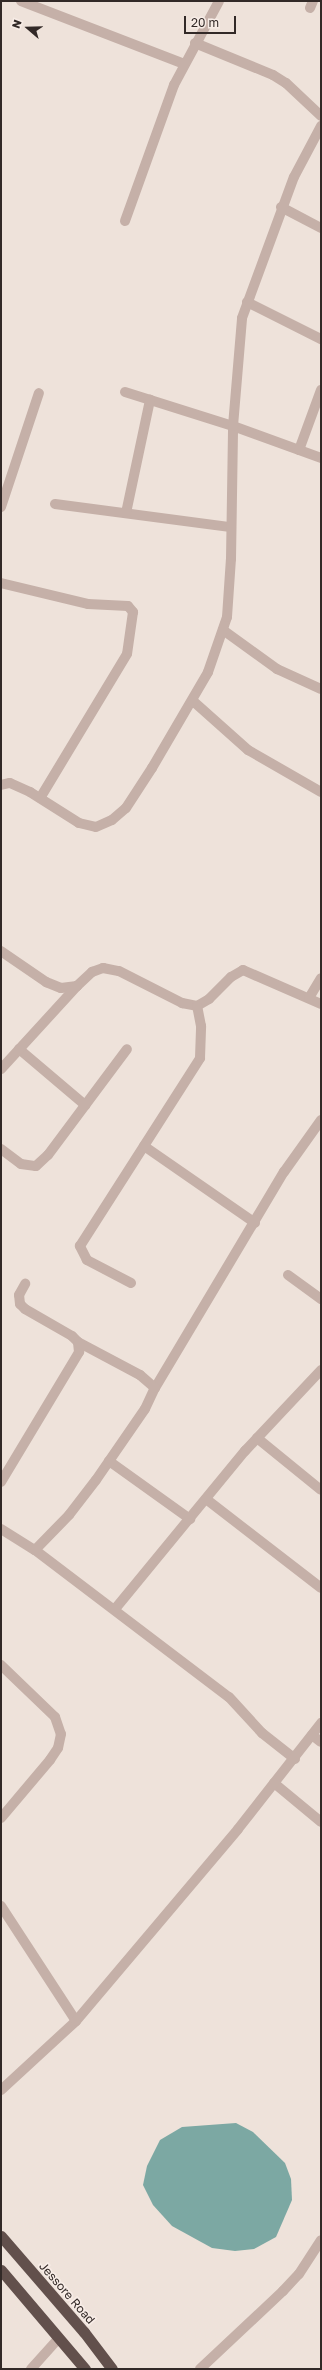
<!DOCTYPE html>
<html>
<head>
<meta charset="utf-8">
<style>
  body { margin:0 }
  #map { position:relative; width:322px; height:2370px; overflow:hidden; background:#eee2da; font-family:"Golos Text",sans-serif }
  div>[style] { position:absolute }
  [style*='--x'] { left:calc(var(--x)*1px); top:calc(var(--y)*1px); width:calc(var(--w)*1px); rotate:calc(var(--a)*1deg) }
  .water>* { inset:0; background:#7ca8a3 }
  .minor>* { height:10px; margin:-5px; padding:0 5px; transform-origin:5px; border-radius:5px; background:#c5b0a8 }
  .trunk>* { height:11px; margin:-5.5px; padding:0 5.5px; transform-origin:5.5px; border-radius:5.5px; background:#62504c }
  span { translate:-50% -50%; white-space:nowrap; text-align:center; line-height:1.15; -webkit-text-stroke:3.5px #f7ece6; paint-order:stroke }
  .street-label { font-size:12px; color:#322927 }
  .frame { position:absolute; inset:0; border:2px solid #322927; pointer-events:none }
  .north { position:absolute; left:8px; top:8px; width:40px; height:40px; -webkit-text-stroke:3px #f7ece6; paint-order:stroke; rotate:290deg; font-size:11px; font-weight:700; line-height:16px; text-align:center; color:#322927 }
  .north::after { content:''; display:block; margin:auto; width:14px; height:18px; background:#322927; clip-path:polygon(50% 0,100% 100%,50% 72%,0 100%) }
  .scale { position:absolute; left:184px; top:16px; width:52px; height:18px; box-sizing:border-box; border:2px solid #322927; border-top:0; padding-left:5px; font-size:12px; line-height:14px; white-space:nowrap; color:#322927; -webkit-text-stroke:3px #f7ece6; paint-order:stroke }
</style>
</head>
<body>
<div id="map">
  <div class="water">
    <i style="clip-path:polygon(236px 2123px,253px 2132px,285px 2163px,291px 2179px,292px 2200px,276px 2237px,254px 2249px,235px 2251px,212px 2248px,172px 2226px,153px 2205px,143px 2185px,147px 2166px,160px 2140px,182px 2127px)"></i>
  </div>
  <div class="minor">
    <i style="--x:21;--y:1;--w:175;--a:21.1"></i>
    <i style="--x:310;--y:8;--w:8;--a:-67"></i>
    <i style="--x:195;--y:43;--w:84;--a:22.3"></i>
    <i style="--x:273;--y:75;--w:15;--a:32"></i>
    <i style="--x:286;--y:83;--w:48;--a:43.3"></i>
    <i style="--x:281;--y:207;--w:45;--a:27.7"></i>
    <i style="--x:125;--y:221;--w:145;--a:-70.2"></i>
    <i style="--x:174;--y:85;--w:95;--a:-61.8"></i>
    <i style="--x:247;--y:302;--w:83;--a:26.6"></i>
    <i style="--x:125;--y:392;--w:113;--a:17.5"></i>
    <i style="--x:233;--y:426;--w:94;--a:20"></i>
    <i style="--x:299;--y:450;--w:64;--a:-69.9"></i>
    <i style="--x:55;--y:504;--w:177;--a:7.5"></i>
    <i style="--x:1;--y:507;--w:120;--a:-71.6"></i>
    <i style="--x:126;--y:513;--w:116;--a:-78"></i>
    <i style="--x:1;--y:583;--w:89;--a:13.6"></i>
    <i style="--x:88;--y:604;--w:40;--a:2.9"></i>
    <i style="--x:128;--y:606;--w:8;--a:50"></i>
    <i style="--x:133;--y:612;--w:42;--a:98.1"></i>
    <i style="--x:127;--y:654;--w:168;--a:121.1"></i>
    <i style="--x:223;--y:630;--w:67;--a:35.8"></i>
    <i style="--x:277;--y:669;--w:48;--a:24.4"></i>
    <i style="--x:193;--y:701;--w:74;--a:41.7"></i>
    <i style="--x:248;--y:750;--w:84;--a:29.9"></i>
    <i style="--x:1;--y:785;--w:9;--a:-13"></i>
    <i style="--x:10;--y:783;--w:22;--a:24"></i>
    <i style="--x:30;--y:792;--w:58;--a:32.3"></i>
    <i style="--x:79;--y:823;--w:17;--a:13"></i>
    <i style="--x:96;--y:827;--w:17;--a:-24"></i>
    <i style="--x:112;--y:820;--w:18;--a:-41"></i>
    <i style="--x:126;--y:808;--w:48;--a:-57"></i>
    <i style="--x:152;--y:768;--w:111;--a:-59.7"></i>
    <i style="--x:208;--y:672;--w:58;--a:-70.9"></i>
    <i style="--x:227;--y:617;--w:58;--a:-86.1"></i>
    <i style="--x:231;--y:559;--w:133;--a:-89.1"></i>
    <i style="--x:233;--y:426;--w:108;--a:-85.2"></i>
    <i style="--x:242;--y:318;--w:150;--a:-69.8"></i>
    <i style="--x:294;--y:177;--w:58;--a:-62.1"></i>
    <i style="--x:1;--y:951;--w:55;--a:34.6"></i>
    <i style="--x:46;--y:982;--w:16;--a:22"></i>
    <i style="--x:61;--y:988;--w:16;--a:-7"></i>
    <i style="--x:77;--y:986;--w:21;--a:-43"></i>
    <i style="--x:92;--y:972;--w:12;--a:-20"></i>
    <i style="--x:103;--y:968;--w:16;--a:11"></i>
    <i style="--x:119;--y:971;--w:71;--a:26.9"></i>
    <i style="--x:182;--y:1003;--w:15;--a:11"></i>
    <i style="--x:197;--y:1006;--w:14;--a:-30"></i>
    <i style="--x:209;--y:999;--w:31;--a:-45"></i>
    <i style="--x:231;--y:977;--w:14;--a:-30"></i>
    <i style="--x:243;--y:970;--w:85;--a:23.6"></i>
    <i style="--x:309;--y:998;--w:23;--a:-59"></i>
    <i style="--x:19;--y:1049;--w:87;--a:40.3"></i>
    <i style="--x:1;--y:1069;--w:113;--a:-47.5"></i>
    <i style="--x:144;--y:1146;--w:135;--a:34.7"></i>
    <i style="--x:1;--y:1149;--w:25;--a:37"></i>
    <i style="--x:21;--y:1164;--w:15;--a:8"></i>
    <i style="--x:36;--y:1166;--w:16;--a:-43"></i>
    <i style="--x:48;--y:1155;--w:132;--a:-53.3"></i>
    <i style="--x:288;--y:1275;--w:41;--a:36"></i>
    <i style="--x:131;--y:1283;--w:50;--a:-152.4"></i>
    <i style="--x:87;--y:1260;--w:16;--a:-117"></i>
    <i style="--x:80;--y:1246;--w:223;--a:-57.4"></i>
    <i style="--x:200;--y:1058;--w:32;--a:-88"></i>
    <i style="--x:201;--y:1026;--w:20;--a:-101"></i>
    <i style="--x:155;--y:1388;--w:252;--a:-59.2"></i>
    <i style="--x:284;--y:1172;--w:64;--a:-54.6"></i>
    <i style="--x:257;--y:1438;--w:82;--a:39.1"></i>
    <i style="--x:109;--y:1461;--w:100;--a:35.6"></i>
    <i style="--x:1;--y:1482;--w:152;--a:-59"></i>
    <i style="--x:79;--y:1352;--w:10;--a:-96"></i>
    <i style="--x:78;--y:1342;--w:8;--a:-135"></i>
    <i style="--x:72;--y:1336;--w:54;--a:-150.1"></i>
    <i style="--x:25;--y:1309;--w:7;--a:-135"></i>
    <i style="--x:20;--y:1304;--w:9;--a:-96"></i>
    <i style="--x:19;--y:1295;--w:13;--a:-61"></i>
    <i style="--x:206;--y:1499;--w:145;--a:37.7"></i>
    <i style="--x:1;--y:1529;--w:40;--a:32"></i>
    <i style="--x:35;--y:1550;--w:243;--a:37.2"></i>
    <i style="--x:229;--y:1697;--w:49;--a:47.5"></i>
    <i style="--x:262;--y:1733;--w:42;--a:38.2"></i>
    <i style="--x:35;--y:1550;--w:49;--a:-45.8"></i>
    <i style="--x:69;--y:1515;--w:44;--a:-52.4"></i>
    <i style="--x:96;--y:1480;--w:86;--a:-55.4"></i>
    <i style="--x:145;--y:1409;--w:23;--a:-65"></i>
    <i style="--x:155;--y:1388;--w:20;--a:-139"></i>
    <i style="--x:140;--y:1375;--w:70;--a:-152"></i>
    <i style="--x:115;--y:1609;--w:205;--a:-50.6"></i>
    <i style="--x:245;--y:1451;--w:111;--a:-46.8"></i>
    <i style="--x:1;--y:1665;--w:75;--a:43.9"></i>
    <i style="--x:55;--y:1717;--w:18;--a:71"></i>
    <i style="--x:61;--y:1734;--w:14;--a:102"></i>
    <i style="--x:58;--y:1748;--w:14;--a:124"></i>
    <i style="--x:50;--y:1760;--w:76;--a:130.2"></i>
    <i style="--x:312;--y:1735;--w:11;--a:38"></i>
    <i style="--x:274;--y:1783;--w:61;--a:39.7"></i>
    <i style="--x:1;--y:1906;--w:137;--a:56.9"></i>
    <i style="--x:1;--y:2090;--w:102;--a:-42.6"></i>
    <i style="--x:76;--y:2021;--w:251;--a:-49.8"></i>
    <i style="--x:238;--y:1829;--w:135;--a:-51.9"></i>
    <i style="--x:31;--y:2369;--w:40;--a:-48"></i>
    <i style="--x:200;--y:2369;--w:114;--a:-43.2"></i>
    <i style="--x:283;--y:2291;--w:23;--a:-47"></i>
    <i style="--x:299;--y:2274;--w:40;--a:-57.1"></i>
  </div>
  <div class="trunk">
    <i style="--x:1;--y:2236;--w:127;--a:49.2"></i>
    <i style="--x:84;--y:2332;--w:46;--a:52.9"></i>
    <i style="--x:1;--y:2270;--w:130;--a:49.7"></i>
  </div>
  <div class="street-label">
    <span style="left:67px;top:2293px;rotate:49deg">Jessore Road</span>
  </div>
  <div class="frame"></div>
  <div class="north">N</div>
  <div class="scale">20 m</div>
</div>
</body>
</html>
